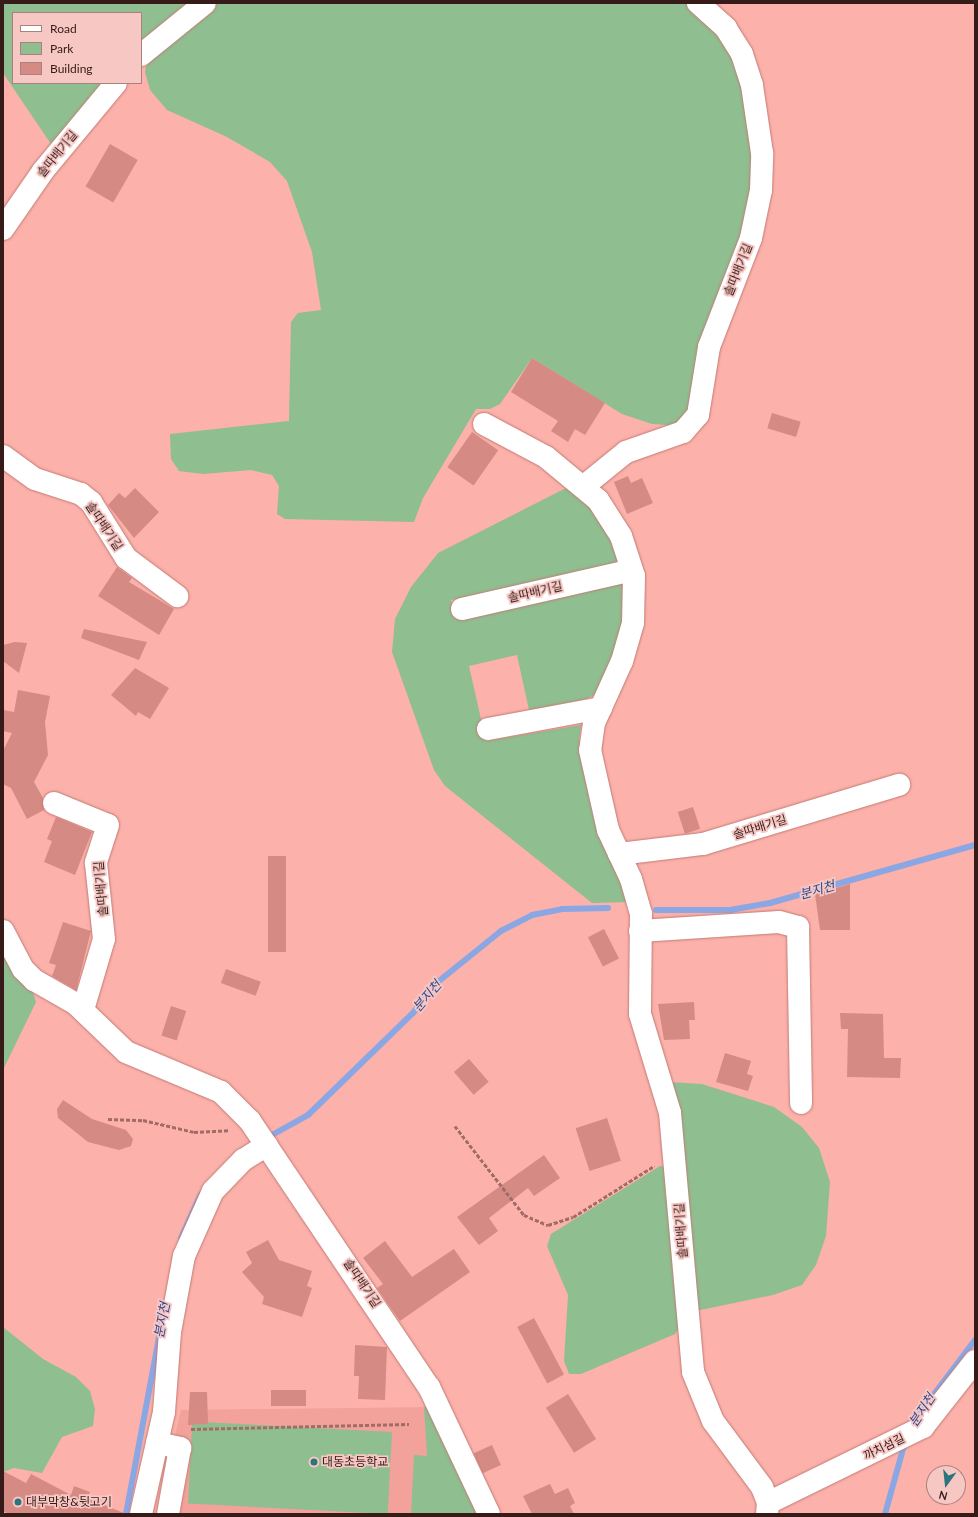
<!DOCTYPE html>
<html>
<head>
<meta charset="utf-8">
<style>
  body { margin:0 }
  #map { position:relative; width:978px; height:1517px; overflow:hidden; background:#fcb1aa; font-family:Lato,"Noto Sans KR",sans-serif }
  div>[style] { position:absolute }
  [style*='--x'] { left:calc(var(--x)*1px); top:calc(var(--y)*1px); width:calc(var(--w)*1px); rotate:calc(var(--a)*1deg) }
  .built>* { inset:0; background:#f2a29b }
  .green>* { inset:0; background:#8fbe90; transform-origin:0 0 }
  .stream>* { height:6px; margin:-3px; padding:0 3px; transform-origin:3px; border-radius:3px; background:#8ba7e3 }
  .building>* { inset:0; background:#d68a84; transform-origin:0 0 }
  .path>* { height:2.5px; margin-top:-1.25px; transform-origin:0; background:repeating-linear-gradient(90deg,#a16c67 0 4px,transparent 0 6px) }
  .roads { filter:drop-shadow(0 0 1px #c27b75) drop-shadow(0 0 1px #c27b75) }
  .minor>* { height:22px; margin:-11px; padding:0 11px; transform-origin:11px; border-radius:11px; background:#fff }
  .dots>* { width:11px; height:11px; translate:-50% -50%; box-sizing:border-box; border:2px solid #f6c7c3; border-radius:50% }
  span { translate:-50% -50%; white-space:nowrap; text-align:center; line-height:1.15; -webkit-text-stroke:3.5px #f6c7c3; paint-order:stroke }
  .street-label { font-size:12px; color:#361b19 }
  .poi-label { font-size:12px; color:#361b19 }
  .left { translate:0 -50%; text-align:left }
  .water-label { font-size:13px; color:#2c4991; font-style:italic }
  .frame { position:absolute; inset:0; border:4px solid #361b19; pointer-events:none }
  .legend { position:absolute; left:12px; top:12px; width:130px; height:72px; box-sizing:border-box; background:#f6c7c3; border:1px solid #a9827f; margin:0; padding:5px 7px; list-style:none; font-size:12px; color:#361b19 }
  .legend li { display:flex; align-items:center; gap:8px; height:20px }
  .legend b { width:20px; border:1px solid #a9827f }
  .north { position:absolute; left:926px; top:1465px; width:40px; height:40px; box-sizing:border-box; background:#f6c7c3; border:1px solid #a9827f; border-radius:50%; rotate:195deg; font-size:11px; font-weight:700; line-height:16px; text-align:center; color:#361b19 }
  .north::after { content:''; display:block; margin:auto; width:14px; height:18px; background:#2c757d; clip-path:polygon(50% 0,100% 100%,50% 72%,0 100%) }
</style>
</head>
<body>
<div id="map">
  <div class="built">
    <i style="clip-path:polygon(434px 1407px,484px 1514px,156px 1514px,181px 1410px)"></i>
  </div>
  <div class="green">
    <i style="clip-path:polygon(3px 3px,195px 3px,141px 47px,141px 13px,13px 13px,13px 83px,108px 83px,53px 147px,3px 73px)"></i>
    <i style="clip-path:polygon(211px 3px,693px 3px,738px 56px,757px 189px,699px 387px,683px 421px,668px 425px,652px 424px,622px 414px,532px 358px,500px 404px,490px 409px,476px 409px,423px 498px,414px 522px,285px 519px,277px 514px,279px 486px,272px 475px,251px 470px,203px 474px,179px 471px,171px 459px,170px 434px,289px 421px,291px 322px,298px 313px,321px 310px,312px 252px,287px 181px,270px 162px,227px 137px,167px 110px,150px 90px,145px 72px,148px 55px)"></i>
    <i style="clip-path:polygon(568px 487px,590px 503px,620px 554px,615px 564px,451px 600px,456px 619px,621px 583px,627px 588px,628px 613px,600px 692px,586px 699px,529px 710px,517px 655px,469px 666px,486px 741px,581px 725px,579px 740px,603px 843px,631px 902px,592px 903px,445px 786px,434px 770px,392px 652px,395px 619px,411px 587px,438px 553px)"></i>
    <i style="clip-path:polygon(3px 956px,17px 978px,32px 989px,36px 1002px,3px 1070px)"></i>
    <i style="clip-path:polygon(670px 1082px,702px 1084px,774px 1107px,802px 1127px,819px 1148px,830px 1182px,826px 1236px,816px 1265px,802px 1285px,773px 1295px,691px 1312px)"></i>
    <i style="clip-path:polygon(660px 1166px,668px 1167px,682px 1323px,675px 1334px,581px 1374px,569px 1374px,564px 1361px,568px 1295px,547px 1246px,551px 1234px)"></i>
    <i style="clip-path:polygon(3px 1327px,43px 1359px,76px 1377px,90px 1391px,95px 1409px,93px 1426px,62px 1437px,42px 1473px,14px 1468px,3px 1472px)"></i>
    <i style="clip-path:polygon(424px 1407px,434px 1407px,484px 1514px,411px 1514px,414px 1455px,427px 1456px)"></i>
    <i style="left:392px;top:1432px;width:82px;height:200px;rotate:93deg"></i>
  </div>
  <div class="stream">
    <i style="--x:656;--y:910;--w:74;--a:0"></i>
    <i style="--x:730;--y:910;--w:41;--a:-9.9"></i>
    <i style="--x:770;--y:903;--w:213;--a:-15.8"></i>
    <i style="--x:272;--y:1135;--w:41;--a:-29.1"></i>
    <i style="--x:308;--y:1115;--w:146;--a:-44.2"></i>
    <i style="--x:413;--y:1013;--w:41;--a:-50.9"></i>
    <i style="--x:439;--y:981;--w:80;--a:-38.9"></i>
    <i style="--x:501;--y:931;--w:35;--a:-27"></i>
    <i style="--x:532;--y:915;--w:31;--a:-11"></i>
    <i style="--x:562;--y:909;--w:46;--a:-1.2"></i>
    <i style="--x:181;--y:1238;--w:48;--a:-65.6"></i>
    <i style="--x:910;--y:1426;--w:108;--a:-52.9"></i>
    <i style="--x:126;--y:1514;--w:180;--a:-79.4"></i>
    <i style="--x:885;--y:1514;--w:75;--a:-74.5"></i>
  </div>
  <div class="building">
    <i style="left:110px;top:144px;width:32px;height:49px;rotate:30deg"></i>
    <i style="clip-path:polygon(532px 358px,605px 403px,585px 435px,575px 429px,568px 442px,551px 431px,558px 421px,511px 392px)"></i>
    <i style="left:772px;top:413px;width:30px;height:16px;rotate:17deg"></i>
    <i style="left:472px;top:432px;width:32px;height:43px;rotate:35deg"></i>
    <i style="clip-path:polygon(628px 476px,631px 483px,642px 478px,653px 503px,627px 514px,614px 482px)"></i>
    <i style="clip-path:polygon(135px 488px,159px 512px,134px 538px,108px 505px,119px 493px,125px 498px)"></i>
    <i style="clip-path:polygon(117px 567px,132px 578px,129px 582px,174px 609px,159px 635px,98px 596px)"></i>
    <i style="clip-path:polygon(84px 629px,147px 642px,139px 660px,81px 638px)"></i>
    <i style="clip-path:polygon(15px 642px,27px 643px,19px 673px,3px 661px,3px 645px)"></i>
    <i style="clip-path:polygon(135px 668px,169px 688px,150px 719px,138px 712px,136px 716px,111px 695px)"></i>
    <i style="clip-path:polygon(18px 690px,50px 696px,45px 722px,48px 755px,34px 782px,43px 798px,44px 810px,27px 819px,11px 788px,3px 784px,3px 751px,12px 733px,3px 731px,3px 710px,14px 712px)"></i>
    <i style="left:693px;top:807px;width:23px;height:16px;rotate:72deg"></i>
    <i style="clip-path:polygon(56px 817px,92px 832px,75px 875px,44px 862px,52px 841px,47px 839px)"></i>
    <i style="left:268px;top:856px;width:18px;height:96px"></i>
    <i style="clip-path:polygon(850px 884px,850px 930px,820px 930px,815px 894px)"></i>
    <i style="clip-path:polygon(63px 922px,91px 931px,76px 990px,52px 976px,56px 965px,49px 963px)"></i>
    <i style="left:604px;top:929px;width:33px;height:18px;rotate:63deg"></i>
    <i style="left:226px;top:969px;width:37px;height:15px;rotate:20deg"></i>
    <i style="clip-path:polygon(694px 1002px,695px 1020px,689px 1020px,690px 1039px,664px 1040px,658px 1004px)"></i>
    <i style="left:171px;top:1006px;width:16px;height:31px;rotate:18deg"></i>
    <i style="clip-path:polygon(840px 1013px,883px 1014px,884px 1058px,901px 1058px,900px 1078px,847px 1077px,848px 1029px,841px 1029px)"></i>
    <i style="clip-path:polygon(725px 1053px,751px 1061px,747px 1074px,753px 1076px,748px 1091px,716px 1082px)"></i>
    <i style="left:469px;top:1059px;width:30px;height:20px;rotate:49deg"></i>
    <i style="clip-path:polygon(63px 1100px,92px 1119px,126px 1130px,133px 1139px,131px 1146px,119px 1150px,88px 1142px,58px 1118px,57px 1109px)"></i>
    <i style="left:607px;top:1118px;width:45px;height:33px;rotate:72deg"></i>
    <i style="clip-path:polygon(544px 1155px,560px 1178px,534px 1196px,528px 1188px,489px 1218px,498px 1231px,479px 1245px,457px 1217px)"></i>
    <i style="clip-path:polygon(268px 1240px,279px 1260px,312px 1271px,307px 1286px,312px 1288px,302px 1317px,262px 1304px,264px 1297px,242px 1272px,252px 1263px,246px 1252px)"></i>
    <i style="clip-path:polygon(385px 1241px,412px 1277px,454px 1249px,470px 1272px,400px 1321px,377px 1288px,383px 1284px,363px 1258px)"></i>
    <i style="left:534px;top:1318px;width:64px;height:19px;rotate:62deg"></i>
    <i style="clip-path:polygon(355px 1345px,387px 1347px,385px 1400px,358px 1399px,359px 1376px,354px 1376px)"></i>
    <i style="left:306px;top:1390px;width:16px;height:35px;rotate:90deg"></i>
    <i style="clip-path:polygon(190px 1392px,207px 1392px,208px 1424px,188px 1425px)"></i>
    <i style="left:568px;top:1394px;width:53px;height:26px;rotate:58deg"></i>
    <i style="left:492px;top:1445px;width:22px;height:20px;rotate:66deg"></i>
    <i style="clip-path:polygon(3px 1471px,26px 1483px,31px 1474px,71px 1495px,74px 1486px,90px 1492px,88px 1498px,126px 1514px,9px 1514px,3px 1511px)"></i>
    <i style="clip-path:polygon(550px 1484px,555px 1494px,568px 1488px,575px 1503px,570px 1506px,574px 1514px,532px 1514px,523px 1496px)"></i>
  </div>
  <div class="path">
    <i style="--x:108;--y:1119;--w:35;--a:2"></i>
    <i style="--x:143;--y:1120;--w:52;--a:13.2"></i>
    <i style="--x:194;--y:1132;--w:35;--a:-3"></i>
    <i style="--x:455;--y:1126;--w:113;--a:52.2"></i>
    <i style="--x:524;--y:1215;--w:26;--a:23"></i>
    <i style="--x:548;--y:1225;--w:26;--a:-18"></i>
    <i style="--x:573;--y:1217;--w:96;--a:-32.2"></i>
    <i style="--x:191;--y:1429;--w:218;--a:-1.3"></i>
  </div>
  <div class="roads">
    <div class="minor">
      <i style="--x:141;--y:55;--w:82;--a:-39.1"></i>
      <i style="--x:3;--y:229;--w:70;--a:-55.4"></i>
      <i style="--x:43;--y:171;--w:114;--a:-50.3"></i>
      <i style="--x:484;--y:424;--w:70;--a:28"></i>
      <i style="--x:546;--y:457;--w:67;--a:39.6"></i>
      <i style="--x:598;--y:500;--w:43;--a:57.4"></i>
      <i style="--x:621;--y:536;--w:42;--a:72"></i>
      <i style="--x:634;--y:576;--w:47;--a:91.2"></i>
      <i style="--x:633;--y:623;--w:40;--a:106"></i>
      <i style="--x:622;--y:661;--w:68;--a:114.3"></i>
      <i style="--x:594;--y:723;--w:27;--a:98"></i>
      <i style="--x:590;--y:750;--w:82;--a:77.3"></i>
      <i style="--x:608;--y:830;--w:54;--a:64.9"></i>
      <i style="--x:631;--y:879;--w:36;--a:74"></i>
      <i style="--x:641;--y:914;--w:100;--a:90.6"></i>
      <i style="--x:640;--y:1014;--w:103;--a:73.1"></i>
      <i style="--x:670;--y:1113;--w:260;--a:84.9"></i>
      <i style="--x:693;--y:1372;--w:53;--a:67.8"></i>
      <i style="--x:713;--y:1421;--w:82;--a:53.4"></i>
      <i style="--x:762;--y:1487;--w:17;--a:69"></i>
      <i style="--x:768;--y:1503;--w:11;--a:95"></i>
      <i style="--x:3;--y:456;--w:39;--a:36"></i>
      <i style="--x:35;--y:479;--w:48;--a:18.1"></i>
      <i style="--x:81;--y:494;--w:13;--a:39"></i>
      <i style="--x:91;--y:502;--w:66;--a:58"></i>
      <i style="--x:126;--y:558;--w:64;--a:36.7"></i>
      <i style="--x:584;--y:486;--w:54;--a:-39"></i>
      <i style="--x:626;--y:452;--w:60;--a:-19.3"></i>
      <i style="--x:683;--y:432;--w:23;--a:-49"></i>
      <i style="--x:698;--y:415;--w:69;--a:-80.8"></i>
      <i style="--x:709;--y:347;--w:117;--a:-68.9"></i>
      <i style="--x:751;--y:238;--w:49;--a:-78.2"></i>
      <i style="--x:761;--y:190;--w:37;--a:-88"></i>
      <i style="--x:762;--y:153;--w:69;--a:-98.4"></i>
      <i style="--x:752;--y:85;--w:33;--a:-108"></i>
      <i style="--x:742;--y:54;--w:31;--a:-122"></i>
      <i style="--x:726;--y:28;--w:38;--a:-138"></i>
      <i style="--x:462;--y:609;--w:174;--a:-12.9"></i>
      <i style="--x:488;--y:729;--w:115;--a:-10.5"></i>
      <i style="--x:54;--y:803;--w:58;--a:22.2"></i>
      <i style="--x:108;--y:825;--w:40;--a:108"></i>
      <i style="--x:96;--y:863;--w:76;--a:84"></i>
      <i style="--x:104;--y:939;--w:74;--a:106.5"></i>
      <i style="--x:619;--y:854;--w:85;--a:-6.8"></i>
      <i style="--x:703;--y:844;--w:205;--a:-16.8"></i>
      <i style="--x:3;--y:931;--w:43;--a:62.2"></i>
      <i style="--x:23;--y:969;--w:16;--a:45"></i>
      <i style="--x:34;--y:980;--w:48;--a:29.7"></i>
      <i style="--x:76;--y:1004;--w:69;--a:43.8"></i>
      <i style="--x:126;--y:1052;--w:103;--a:22.8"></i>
      <i style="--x:221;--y:1092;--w:41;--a:45"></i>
      <i style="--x:250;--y:1121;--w:321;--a:56.1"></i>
      <i style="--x:429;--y:1387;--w:140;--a:64.7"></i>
      <i style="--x:640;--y:931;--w:139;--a:-3.7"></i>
      <i style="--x:779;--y:922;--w:20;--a:15"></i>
      <i style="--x:798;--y:927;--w:176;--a:89"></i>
      <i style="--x:157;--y:1443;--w:24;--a:12"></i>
      <i style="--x:180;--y:1448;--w:67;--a:100.3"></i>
      <i style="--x:768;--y:1503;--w:173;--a:-26.1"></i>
      <i style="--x:923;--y:1427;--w:84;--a:-51.8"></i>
      <i style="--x:141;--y:1514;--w:105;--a:-77.3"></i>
      <i style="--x:164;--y:1412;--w:80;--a:-85.7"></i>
      <i style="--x:170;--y:1332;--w:77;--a:-79.6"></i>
      <i style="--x:184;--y:1256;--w:71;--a:-66"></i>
      <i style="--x:213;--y:1191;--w:43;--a:-45.9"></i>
      <i style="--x:243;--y:1160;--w:28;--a:-32"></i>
    </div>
  </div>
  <div class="dots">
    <i style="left:314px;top:1462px;background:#2c757d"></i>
    <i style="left:18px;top:1502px;background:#2c757d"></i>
  </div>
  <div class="street-label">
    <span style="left:57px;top:154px;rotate:-51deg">솔따배기길</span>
    <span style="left:738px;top:270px;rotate:-68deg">솔따배기길</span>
    <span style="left:104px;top:526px;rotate:56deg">솔따배기길</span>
    <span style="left:535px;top:592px;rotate:-13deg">솔따배기길</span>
    <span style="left:760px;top:827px;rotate:-17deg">솔따배기길</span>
    <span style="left:101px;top:889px;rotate:-95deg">솔따배기길</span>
    <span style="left:681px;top:1231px;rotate:-94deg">솔따배기길</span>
    <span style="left:362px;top:1283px;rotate:56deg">솔따배기길</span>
    <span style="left:884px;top:1447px;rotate:-26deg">까치섬길</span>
  </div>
  <div class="poi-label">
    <span class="left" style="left:322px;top:1462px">대동초등학교</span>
    <span class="left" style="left:26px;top:1502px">대부막창&amp;뒷고기</span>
  </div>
  <div class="water-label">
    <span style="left:817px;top:890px;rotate:-16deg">분지천</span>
    <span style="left:427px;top:996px;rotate:-49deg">분지천</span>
    <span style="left:162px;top:1320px;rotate:-79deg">분지천</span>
    <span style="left:922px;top:1410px;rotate:-56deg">분지천</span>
  </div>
  <div class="frame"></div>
  <ul class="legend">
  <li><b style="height:5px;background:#fff"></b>Road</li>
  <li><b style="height:11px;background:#8fbe90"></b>Park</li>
  <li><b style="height:11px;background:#d68a84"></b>Building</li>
  </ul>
  <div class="north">N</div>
</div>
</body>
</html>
